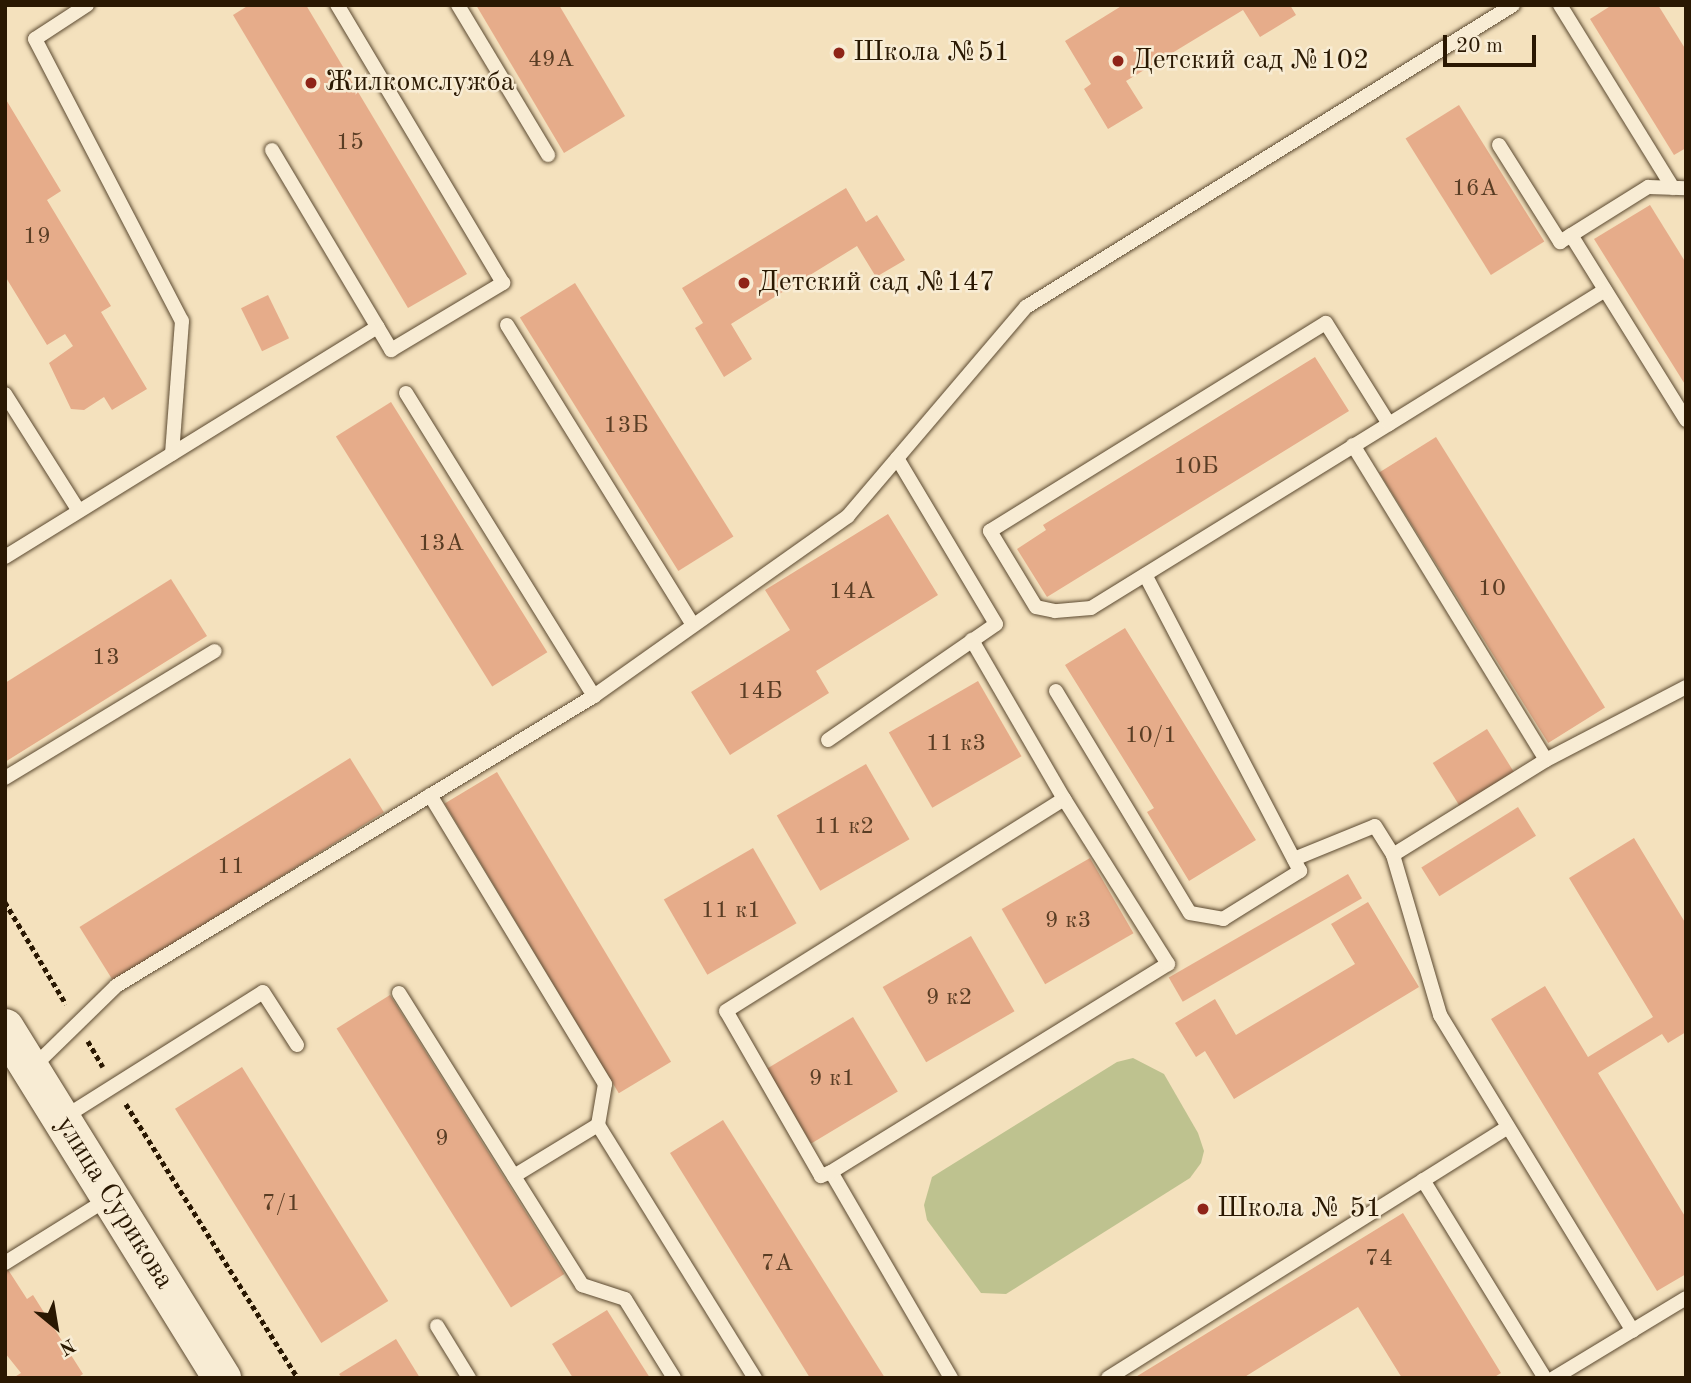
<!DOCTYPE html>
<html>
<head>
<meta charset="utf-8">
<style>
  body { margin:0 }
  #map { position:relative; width:1691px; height:1383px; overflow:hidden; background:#f4e1bd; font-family:"Old Standard TT",serif }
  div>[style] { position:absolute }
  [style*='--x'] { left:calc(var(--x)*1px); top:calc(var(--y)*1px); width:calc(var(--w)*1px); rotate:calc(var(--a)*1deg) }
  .green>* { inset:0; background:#bec28f }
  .building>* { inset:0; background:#e6ac8a; transform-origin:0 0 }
  .path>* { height:4.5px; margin-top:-2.25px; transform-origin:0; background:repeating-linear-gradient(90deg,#2a1802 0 5px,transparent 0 8.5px) }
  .roads { filter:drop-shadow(0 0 2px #5c4a31) drop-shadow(0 0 2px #5c4a31) }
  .lane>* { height:14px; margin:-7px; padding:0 7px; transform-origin:7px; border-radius:7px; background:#f8ecd4 }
  .secondary>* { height:38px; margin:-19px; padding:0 19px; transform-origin:19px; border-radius:19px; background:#f8ecd4 }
  .dots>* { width:19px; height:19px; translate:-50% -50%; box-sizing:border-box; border:4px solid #f8ecd4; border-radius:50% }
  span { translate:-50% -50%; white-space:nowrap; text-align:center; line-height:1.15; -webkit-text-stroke:5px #f8ecd4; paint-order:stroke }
  .number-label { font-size:24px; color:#593d24 }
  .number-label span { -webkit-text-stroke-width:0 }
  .poi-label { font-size:28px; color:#2a1802 }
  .left { translate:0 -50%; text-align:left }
  .street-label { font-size:28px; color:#2a1802 }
  .frame { position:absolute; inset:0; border:7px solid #2a1802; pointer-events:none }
  .north { position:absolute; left:21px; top:1292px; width:70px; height:70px; -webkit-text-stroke:5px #f8ecd4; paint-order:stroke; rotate:150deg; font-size:19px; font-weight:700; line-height:28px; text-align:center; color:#2a1802 }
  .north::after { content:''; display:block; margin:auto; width:24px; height:32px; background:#2a1802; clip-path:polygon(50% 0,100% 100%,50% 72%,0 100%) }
  .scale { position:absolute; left:1443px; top:35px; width:93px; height:32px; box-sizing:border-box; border:4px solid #2a1802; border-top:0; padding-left:9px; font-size:21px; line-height:24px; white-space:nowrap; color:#2a1802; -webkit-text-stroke:5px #f8ecd4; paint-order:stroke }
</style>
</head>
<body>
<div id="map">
  <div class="green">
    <i style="clip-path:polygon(1133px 1058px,1164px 1074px,1198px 1133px,1204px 1151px,1201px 1163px,1190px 1178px,1006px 1294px,981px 1293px,927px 1220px,924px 1205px,932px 1177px,1117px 1062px)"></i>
  </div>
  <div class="building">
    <i style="clip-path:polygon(249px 5px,306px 5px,467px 274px,408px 308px,233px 15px)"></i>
    <i style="clip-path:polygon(476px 5px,559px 5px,625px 116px,564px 153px)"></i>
    <i style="clip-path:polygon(1123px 5px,1290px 5px,1296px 15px,1260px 37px,1243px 10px,1126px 81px,1143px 108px,1108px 129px,1084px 89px,1091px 84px,1065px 41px)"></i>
    <i style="clip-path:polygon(1612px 5px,1658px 5px,1686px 50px,1686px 148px,1674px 155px,1590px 19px)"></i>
    <i style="clip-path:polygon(5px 98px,61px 191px,47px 200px,111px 306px,101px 312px,147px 389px,112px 410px,104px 397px,84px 410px,71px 409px,49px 363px,73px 346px,65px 334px,47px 345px,5px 276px)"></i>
    <i style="left:1459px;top:105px;width:161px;height:63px;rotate:58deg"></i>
    <i style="clip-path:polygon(846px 188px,866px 222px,877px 215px,905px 260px,876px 277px,857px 246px,731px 324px,752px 359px,724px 377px,695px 328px,703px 323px,682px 288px)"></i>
    <i style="clip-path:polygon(1650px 205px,1686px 263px,1686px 386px,1594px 239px)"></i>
    <i style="left:575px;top:283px;width:299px;height:65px;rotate:58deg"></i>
    <i style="left:268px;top:295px;width:48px;height:30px;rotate:64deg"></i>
    <i style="clip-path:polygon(1315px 357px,1349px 411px,1047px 597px,1017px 549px,1046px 530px,1043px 525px)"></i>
    <i style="left:391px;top:402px;width:295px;height:65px;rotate:58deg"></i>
    <i style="left:1436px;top:437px;width:319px;height:67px;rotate:58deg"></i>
    <i style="clip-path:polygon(888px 514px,938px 595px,816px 671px,829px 693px,730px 755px,691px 692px,790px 630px,765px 590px)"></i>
    <i style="clip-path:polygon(171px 579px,207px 636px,5px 762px,5px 683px)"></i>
    <i style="clip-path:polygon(1125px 628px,1256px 840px,1189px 881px,1147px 812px,1154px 808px,1065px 665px)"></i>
    <i style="left:978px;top:681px;width:87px;height:103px;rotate:60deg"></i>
    <i style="left:1487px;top:729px;width:52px;height:64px;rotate:58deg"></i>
    <i style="left:350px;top:758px;width:64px;height:319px;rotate:58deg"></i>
    <i style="left:866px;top:764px;width:87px;height:103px;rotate:60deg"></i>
    <i style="left:497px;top:772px;width:338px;height:61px;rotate:59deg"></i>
    <i style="left:1518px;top:807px;width:34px;height:114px;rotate:58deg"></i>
    <i style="clip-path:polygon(1634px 838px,1686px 924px,1686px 1032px,1668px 1043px,1662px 1034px,1598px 1073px,1686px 1218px,1686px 1274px,1657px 1291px,1491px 1019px,1545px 986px,1588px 1057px,1653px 1017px,1569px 878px)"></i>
    <i style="left:753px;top:848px;width:87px;height:103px;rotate:60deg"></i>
    <i style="left:1090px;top:858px;width:87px;height:102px;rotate:60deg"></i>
    <i style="left:1348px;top:874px;width:28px;height:207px;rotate:60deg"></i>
    <i style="clip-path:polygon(1368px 902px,1419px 987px,1234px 1099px,1205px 1051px,1196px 1057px,1175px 1023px,1215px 999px,1236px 1035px,1355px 964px,1331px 924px)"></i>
    <i style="left:971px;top:936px;width:87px;height:102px;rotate:60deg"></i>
    <i style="left:390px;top:995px;width:329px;height:63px;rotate:58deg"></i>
    <i style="left:853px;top:1017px;width:87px;height:101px;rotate:59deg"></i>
    <i style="left:242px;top:1067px;width:276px;height:79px;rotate:58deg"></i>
    <i style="clip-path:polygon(723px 1120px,885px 1378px,810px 1378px,670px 1153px)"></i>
    <i style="clip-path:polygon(1403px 1213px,1501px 1373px,1493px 1378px,1402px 1378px,1358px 1307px,1243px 1378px,1134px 1378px)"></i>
    <i style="clip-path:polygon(5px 1265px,27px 1299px,33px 1295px,83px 1374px,77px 1378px,13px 1378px,21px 1373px,5px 1353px)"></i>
    <i style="clip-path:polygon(607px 1310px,650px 1378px,573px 1378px,552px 1344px)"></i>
    <i style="clip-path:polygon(396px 1339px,420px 1378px,342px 1378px,339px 1374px)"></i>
  </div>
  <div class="path">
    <i style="--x:5;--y:902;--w:119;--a:59.1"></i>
    <i style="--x:88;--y:1041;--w:30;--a:60"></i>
    <i style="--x:126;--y:1104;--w:324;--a:57.9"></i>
  </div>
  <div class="roads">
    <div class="lane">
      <i style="--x:87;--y:5;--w:62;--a:146.8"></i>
      <i style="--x:35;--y:39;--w:318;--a:62.5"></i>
      <i style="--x:182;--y:321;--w:133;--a:94.3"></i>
      <i style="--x:458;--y:5;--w:175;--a:59"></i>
      <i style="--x:1560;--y:5;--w:215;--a:58.3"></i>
      <i style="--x:1499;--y:145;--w:115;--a:57.8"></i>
      <i style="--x:1560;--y:242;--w:104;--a:-32"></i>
      <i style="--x:1648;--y:187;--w:38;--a:2"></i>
      <i style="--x:272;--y:150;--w:233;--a:59.2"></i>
      <i style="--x:391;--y:350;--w:131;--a:-30.9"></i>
      <i style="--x:503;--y:283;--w:324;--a:-120.8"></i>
      <i style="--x:1571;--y:235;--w:218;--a:58.1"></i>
      <i style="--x:507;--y:325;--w:353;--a:58.2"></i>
      <i style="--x:406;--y:393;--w:357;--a:58.2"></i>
      <i style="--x:5;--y:394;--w:138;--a:57.7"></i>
      <i style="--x:1389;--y:424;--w:350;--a:148.3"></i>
      <i style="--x:1091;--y:608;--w:36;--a:175"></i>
      <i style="--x:1055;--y:611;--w:19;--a:-168"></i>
      <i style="--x:1036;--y:607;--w:89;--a:-121.2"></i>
      <i style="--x:990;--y:531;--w:395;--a:-31.8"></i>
      <i style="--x:1326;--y:323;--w:119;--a:58"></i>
      <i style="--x:1389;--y:424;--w:254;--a:-31.8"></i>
      <i style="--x:1353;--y:445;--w:369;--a:58.5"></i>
      <i style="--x:1546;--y:760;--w:158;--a:-27.5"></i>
      <i style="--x:5;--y:557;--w:438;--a:-31.7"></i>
      <i style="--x:1056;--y:691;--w:259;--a:58.9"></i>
      <i style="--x:1190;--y:913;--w:34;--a:10"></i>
      <i style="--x:1223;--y:919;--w:91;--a:-31.9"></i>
      <i style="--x:1300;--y:871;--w:334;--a:-117.6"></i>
      <i style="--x:828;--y:740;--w:204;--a:-34.6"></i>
      <i style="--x:996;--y:624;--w:193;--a:-120.8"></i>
      <i style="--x:1546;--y:760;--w:180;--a:148.2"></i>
      <i style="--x:1393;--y:855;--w:167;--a:73.6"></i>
      <i style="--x:1440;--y:1015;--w:370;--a:58.6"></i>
      <i style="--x:5;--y:778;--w:245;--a:-31.2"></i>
      <i style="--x:430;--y:795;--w:338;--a:58.8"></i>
      <i style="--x:605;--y:1084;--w:42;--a:99.7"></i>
      <i style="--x:598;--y:1125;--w:298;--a:58.2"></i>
      <i style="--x:1294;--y:859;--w:87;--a:-22.2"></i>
      <i style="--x:1375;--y:826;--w:34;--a:58"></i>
      <i style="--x:399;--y:993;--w:345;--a:57.9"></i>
      <i style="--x:582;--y:1285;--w:45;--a:18"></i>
      <i style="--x:625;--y:1299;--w:93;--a:58.2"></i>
      <i style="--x:32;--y:1068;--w:117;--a:-44.3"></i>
      <i style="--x:116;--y:986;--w:559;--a:-31.24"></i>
      <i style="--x:594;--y:696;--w:311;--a:-35.3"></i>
      <i style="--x:848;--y:516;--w:275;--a:-49.6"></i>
      <i style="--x:1026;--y:307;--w:573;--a:-31.8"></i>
      <i style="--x:63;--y:1118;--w:236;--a:-32.2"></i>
      <i style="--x:263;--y:992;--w:63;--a:57.3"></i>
      <i style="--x:831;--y:1172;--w:11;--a:158"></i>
      <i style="--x:821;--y:1176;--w:190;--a:-119.9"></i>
      <i style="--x:726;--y:1011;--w:399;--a:-32.1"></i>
      <i style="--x:1064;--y:799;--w:184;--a:-120.1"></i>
      <i style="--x:514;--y:1176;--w:98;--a:-31.3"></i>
      <i style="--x:1423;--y:1180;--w:233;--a:58.4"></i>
      <i style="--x:5;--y:1263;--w:123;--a:-32"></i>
      <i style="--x:437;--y:1326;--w:61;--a:58.4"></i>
      <i style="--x:951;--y:1378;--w:238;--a:-120.2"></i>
      <i style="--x:831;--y:1172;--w:396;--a:-31.7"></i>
      <i style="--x:1168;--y:964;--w:195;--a:-122.2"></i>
      <i style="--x:1108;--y:1378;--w:471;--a:-32.1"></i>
      <i style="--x:1554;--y:1378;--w:154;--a:-31.2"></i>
    </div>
    <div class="secondary">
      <i style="--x:5;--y:1028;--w:412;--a:58.2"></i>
    </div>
  </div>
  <div class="dots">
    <i style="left:839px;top:53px;background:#8f2418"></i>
    <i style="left:1118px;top:61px;background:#8f2418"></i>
    <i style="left:311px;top:83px;background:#8f2418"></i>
    <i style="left:744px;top:283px;background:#8f2418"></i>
    <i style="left:1203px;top:1209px;background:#8f2418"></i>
  </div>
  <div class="number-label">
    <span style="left:551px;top:61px">49А</span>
    <span style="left:350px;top:144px">15</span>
    <span style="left:1475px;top:190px">16А</span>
    <span style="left:37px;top:238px">19</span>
    <span style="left:626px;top:427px">13Б</span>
    <span style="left:1196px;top:468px">10Б</span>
    <span style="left:441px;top:545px">13А</span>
    <span style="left:1492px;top:590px">10</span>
    <span style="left:852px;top:593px">14А</span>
    <span style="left:106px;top:659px">13</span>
    <span style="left:760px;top:693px">14Б</span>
    <span style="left:1151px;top:737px">10/1</span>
    <span style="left:956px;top:745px">11 к3</span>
    <span style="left:844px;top:828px">11 к2</span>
    <span style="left:231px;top:868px">11</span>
    <span style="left:731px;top:912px">11 к1</span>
    <span style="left:1068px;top:922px">9 к3</span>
    <span style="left:949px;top:999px">9 к2</span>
    <span style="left:832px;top:1080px">9 к1</span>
    <span style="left:442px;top:1140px">9</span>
    <span style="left:281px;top:1205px">7/1</span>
    <span style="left:1379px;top:1260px">74</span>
    <span style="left:777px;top:1265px">7А</span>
  </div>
  <div class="poi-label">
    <span class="left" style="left:853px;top:53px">Школа №51</span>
    <span class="left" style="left:1132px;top:61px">Детский сад №102</span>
    <span class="left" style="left:325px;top:83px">Жилкомслужба</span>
    <span class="left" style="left:758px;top:283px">Детский сад №147</span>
    <span class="left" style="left:1217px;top:1209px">Школа № 51</span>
  </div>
  <div class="street-label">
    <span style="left:114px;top:1203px;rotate:58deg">улица Сурикова</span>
  </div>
  <div class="frame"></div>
  <div class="north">N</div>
  <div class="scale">20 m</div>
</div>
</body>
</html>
